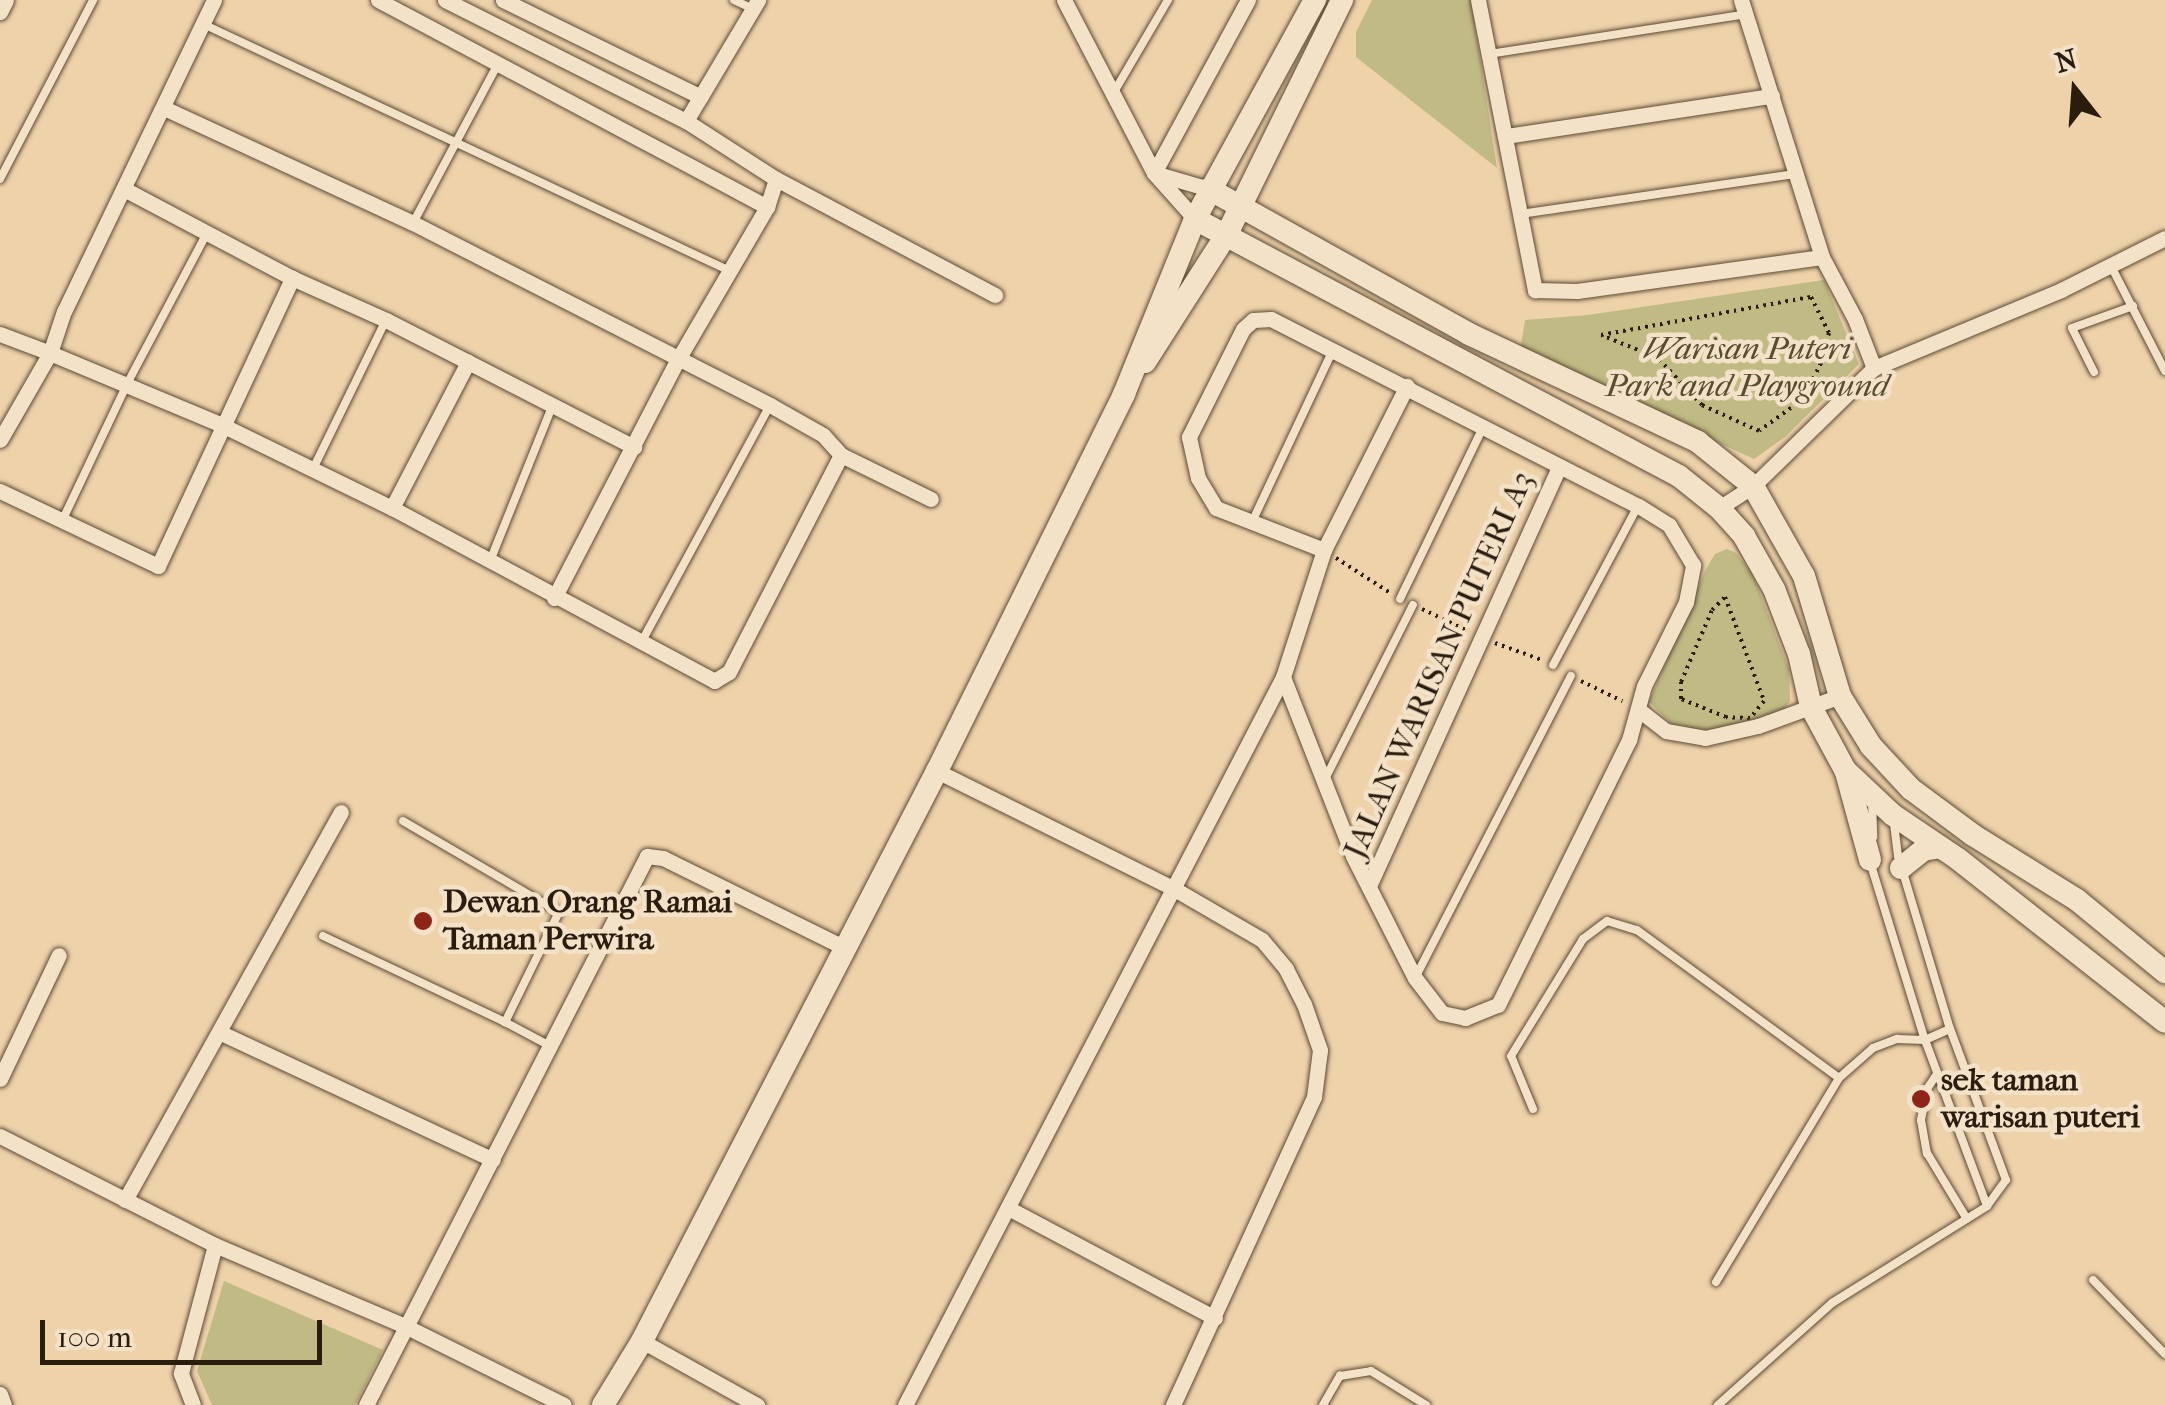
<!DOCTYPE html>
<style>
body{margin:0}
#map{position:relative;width:2165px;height:1405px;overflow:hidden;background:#eed2aa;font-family:"IM FELL French Canon",serif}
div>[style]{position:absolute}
.green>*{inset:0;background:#c0ba84}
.path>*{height:4px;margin-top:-2px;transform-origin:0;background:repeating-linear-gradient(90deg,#2b1d0e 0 2.5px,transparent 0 7.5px)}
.roads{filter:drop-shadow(0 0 2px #5c4a35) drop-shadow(0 0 2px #5c4a35)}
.lane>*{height:8px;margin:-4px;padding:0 4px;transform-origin:4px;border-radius:4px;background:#f4e2c8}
.street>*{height:15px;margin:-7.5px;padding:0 7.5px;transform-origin:7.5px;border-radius:7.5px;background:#f4e2c8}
.secondary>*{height:22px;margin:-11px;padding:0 11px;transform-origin:11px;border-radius:11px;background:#f4e2c8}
.dots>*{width:28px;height:28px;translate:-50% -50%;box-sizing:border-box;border:5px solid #f4e2c8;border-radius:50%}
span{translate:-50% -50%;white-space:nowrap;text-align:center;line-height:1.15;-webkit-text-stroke:9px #f4e2c8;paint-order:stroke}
.park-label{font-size:32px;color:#584c31;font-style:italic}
.street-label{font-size:32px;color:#2b1d0e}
.poi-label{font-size:32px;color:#2b1d0e;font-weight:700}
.left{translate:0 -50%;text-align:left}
.north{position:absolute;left:2025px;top:40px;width:100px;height:100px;-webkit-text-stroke:8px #f4e2c8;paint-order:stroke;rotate:343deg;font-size:28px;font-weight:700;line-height:40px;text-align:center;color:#2b1d0e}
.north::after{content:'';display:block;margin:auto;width:35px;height:45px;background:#2b1d0e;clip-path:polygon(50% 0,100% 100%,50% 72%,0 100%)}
.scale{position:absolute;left:40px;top:1320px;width:282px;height:45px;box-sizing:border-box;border:5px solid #2b1d0e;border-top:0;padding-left:12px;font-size:30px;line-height:35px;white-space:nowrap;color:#2b1d0e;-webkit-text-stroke:8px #f4e2c8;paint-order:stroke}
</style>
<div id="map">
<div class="green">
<div style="clip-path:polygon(1372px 0,1471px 0,1497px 168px,1356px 57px,1356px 32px)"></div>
<div style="clip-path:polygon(1824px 280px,1859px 364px,1785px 437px,1754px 459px,1520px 352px,1525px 320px,1588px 315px)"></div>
<div style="clip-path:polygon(1727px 549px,1736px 553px,1753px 575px,1789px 669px,1790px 701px,1779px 717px,1713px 733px,1672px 724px,1649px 702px,1705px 571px,1715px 554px)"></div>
<div style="clip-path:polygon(224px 1281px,383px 1350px,355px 1405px,212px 1405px,197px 1371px)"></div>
</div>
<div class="path">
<div style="left:1811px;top:297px;width:40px;rotate:63.4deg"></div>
<div style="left:1829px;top:333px;width:31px;rotate:105deg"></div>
<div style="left:1821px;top:363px;width:40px;rotate:116.6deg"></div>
<div style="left:1803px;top:399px;width:54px;rotate:144deg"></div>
<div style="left:1759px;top:431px;width:63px;rotate:-155.5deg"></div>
<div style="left:1702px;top:405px;width:64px;rotate:-133.1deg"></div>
<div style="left:1658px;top:358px;width:61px;rotate:-158deg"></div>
<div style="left:1601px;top:335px;width:213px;rotate:-10.3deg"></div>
<div style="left:1336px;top:558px;width:67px;rotate:32.7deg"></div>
<div style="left:1725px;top:597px;width:111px;rotate:69.4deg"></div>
<div style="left:1764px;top:701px;width:22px;rotate:129deg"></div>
<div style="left:1750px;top:718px;width:24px;rotate:-178deg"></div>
<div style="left:1726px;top:717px;width:48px;rotate:-158.2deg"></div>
<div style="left:1681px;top:699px;width:17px;rotate:-90deg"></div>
<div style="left:1681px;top:682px;width:78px;rotate:-66.7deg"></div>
<div style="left:1712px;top:610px;width:18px;rotate:-45deg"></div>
<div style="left:1422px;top:609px;width:51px;rotate:25.6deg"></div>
<div style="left:1495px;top:643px;width:50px;rotate:19.9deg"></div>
<div style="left:1581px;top:681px;width:46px;rotate:26deg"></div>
</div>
<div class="roads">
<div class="lane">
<div style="left:734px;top:0;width:21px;rotate:25deg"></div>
<div style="left:201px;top:23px;width:584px;rotate:25.12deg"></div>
<div style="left:1489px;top:54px;width:260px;rotate:-8.8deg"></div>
<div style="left:1114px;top:92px;width:107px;rotate:-59.6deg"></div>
<div style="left:0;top:179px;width:202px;rotate:-62.5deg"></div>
<div style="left:1521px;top:214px;width:278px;rotate:-8.3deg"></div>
<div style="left:413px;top:223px;width:180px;rotate:-61.9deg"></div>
<div style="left:2111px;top:266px;width:118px;rotate:62.8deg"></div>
<div style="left:2094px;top:372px;width:49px;rotate:-116.6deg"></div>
<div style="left:2072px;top:328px;width:65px;rotate:-19.8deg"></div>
<div style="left:312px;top:471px;width:168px;rotate:-63.9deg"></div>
<div style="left:63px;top:519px;width:149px;rotate:-64.6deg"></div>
<div style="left:127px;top:384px;width:171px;rotate:-62.1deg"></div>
<div style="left:1252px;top:522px;width:190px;rotate:-64.8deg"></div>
<div style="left:490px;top:561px;width:169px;rotate:-68.1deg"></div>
<div style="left:1400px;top:599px;width:191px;rotate:-64.2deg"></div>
<div style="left:642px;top:641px;width:268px;rotate:-61.5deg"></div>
<div style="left:1553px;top:665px;width:180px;rotate:-61.9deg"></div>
<div style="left:1325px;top:779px;width:195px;rotate:-63.2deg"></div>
<div style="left:1872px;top:801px;width:36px;rotate:88deg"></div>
<div style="left:403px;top:821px;width:181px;rotate:30.3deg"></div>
<div style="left:559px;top:912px;width:123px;rotate:116.1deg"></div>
<div style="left:505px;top:1022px;width:51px;rotate:28.1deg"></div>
<div style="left:1871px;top:865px;width:183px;rotate:72.9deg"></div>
<div style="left:1925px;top:1040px;width:177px;rotate:69.5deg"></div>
<div style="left:323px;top:936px;width:201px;rotate:25.3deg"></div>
<div style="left:1415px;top:978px;width:340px;rotate:-62.7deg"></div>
<div style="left:1937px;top:1074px;width:18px;rotate:124deg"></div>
<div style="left:1927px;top:1089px;width:32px;rotate:101deg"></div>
<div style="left:1921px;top:1120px;width:34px;rotate:80deg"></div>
<div style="left:1927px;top:1153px;width:77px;rotate:58.8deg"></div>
<div style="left:1533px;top:1109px;width:57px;rotate:-112.5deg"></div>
<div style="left:1511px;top:1056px;width:137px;rotate:-58.4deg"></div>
<div style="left:1583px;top:939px;width:30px;rotate:-37deg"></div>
<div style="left:1607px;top:921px;width:31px;rotate:17deg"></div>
<div style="left:1637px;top:930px;width:250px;rotate:36.2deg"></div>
<div style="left:2093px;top:1280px;width:103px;rotate:45.8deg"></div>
<div style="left:1716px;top:1282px;width:238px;rotate:-58.9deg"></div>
<div style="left:1839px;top:1078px;width:45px;rotate:-41.4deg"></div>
<div style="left:1873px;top:1048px;width:26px;rotate:-21deg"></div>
<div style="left:1897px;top:1039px;width:28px;rotate:2deg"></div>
<div style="left:1925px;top:1040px;width:27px;rotate:-24deg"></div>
<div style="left:1323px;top:1405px;width:34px;rotate:-60deg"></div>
<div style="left:1340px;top:1376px;width:31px;rotate:-9deg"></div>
<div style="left:1371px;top:1371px;width:65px;rotate:31.7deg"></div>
<div style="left:1718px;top:1405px;width:153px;rotate:-41.8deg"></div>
<div style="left:1832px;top:1303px;width:183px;rotate:-32deg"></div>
<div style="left:1987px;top:1206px;width:32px;rotate:-54deg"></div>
<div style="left:2006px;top:1180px;width:161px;rotate:-110.3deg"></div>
<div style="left:1950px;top:1029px;width:181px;rotate:-106.7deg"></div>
<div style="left:1898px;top:856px;width:35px;rotate:-97deg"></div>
</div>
<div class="street">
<div style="left:214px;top:0;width:345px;rotate:115.7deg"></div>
<div style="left:64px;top:311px;width:44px;rotate:108.4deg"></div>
<div style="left:50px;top:353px;width:186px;rotate:22.7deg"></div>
<div style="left:222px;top:425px;width:189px;rotate:26deg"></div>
<div style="left:392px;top:508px;width:366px;rotate:28.2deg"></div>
<div style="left:714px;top:681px;width:17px;rotate:-31deg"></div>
<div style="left:729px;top:672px;width:244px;rotate:-62.7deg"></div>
<div style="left:378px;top:0;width:441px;rotate:28deg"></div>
<div style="left:445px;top:0;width:270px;rotate:26.7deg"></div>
<div style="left:686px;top:121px;width:107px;rotate:32.8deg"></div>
<div style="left:776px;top:179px;width:248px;rotate:27.9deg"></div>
<div style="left:503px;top:0;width:220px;rotate:26.1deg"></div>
<div style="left:1064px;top:0;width:195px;rotate:62.5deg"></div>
<div style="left:1154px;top:173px;width:62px;rotate:48.3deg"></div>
<div style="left:1478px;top:0;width:296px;rotate:78.9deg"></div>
<div style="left:1535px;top:290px;width:42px;rotate:1.4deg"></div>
<div style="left:1577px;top:291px;width:247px;rotate:-7.9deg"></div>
<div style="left:1741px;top:0;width:269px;rotate:72.5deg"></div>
<div style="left:1822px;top:257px;width:70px;rotate:62deg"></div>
<div style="left:1855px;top:319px;width:53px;rotate:68.8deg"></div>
<div style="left:0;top:12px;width:13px;rotate:-63deg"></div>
<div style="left:164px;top:108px;width:274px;rotate:24.8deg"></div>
<div style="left:413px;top:223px;width:401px;rotate:27deg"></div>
<div style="left:770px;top:405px;width:61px;rotate:29.5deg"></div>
<div style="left:823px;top:435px;width:27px;rotate:48deg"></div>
<div style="left:841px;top:455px;width:100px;rotate:26.1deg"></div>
<div style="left:686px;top:121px;width:141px;rotate:-59.2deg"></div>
<div style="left:1506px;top:136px;width:269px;rotate:-8.6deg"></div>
<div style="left:1154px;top:173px;width:197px;rotate:-61.5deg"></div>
<div style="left:1154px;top:173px;width:57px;rotate:16.2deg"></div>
<div style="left:124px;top:189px;width:190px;rotate:27.9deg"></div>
<div style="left:0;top:334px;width:53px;rotate:20.8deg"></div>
<div style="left:50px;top:353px;width:100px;rotate:119.9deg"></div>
<div style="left:0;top:491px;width:175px;rotate:25.4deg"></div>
<div style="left:158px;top:566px;width:318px;rotate:-65deg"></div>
<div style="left:292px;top:278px;width:103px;rotate:24.1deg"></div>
<div style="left:386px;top:320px;width:279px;rotate:27.1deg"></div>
<div style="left:392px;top:508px;width:165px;rotate:-62.5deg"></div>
<div style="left:1719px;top:508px;width:40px;rotate:-32.9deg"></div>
<div style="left:1753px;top:486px;width:169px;rotate:-44.3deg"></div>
<div style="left:1874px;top:368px;width:203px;rotate:-22.6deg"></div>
<div style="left:2061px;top:290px;width:116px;rotate:-26.6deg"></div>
<div style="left:554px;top:598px;width:267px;rotate:-62.6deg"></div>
<div style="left:677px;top:361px;width:178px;rotate:-59.7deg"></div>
<div style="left:767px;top:207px;width:29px;rotate:-72deg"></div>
<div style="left:1283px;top:677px;width:192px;rotate:68.6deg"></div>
<div style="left:1353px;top:856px;width:137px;rotate:63.1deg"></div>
<div style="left:1415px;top:978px;width:44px;rotate:52.4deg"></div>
<div style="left:1442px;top:1013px;width:24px;rotate:12deg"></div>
<div style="left:1465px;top:1018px;width:35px;rotate:-22deg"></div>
<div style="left:1498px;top:1005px;width:296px;rotate:-63.7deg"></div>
<div style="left:1629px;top:740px;width:56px;rotate:-74.5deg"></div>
<div style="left:1644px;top:686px;width:94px;rotate:-63.4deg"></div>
<div style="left:1686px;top:602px;width:38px;rotate:-79deg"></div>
<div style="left:1693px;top:565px;width:47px;rotate:-121deg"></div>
<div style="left:1669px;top:525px;width:36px;rotate:-148deg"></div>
<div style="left:1638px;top:506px;width:412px;rotate:-153deg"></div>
<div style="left:1271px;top:319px;width:18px;rotate:177deg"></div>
<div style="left:1253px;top:320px;width:13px;rotate:138deg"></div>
<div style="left:1243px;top:329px;width:121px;rotate:116.6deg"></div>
<div style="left:1189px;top:437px;width:42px;rotate:77.6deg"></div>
<div style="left:1198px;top:478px;width:35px;rotate:59deg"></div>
<div style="left:1216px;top:508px;width:116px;rotate:21.3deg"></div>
<div style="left:1639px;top:710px;width:34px;rotate:38deg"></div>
<div style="left:1666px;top:731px;width:40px;rotate:10deg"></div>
<div style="left:1705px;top:738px;width:54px;rotate:-12.8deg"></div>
<div style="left:1758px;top:726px;width:87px;rotate:-20.1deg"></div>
<div style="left:937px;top:771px;width:261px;rotate:26.4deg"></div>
<div style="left:1171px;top:887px;width:105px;rotate:30.2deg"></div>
<div style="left:1262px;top:940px;width:38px;rotate:50deg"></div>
<div style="left:1286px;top:969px;width:39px;rotate:63deg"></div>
<div style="left:1304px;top:1004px;width:49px;rotate:70.8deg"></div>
<div style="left:1320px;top:1050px;width:47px;rotate:97.3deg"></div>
<div style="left:1314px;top:1097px;width:339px;rotate:114.6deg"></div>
<div style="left:1369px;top:886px;width:460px;rotate:-65.6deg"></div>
<div style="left:219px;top:1032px;width:302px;rotate:25deg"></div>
<div style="left:0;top:1079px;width:137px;rotate:-64.6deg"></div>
<div style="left:0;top:1136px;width:241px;rotate:26.9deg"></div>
<div style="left:215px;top:1245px;width:209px;rotate:23.1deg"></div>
<div style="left:407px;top:1327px;width:175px;rotate:26.4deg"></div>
<div style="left:125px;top:1200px;width:444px;rotate:-60.9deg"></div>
<div style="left:1010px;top:1209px;width:232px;rotate:28deg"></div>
<div style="left:642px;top:1341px;width:132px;rotate:29.1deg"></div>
<div style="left:0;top:1394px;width:12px;rotate:70deg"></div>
<div style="left:193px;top:1405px;width:34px;rotate:-111deg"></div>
<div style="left:181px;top:1373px;width:132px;rotate:-75.1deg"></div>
<div style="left:366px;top:1405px;width:617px;rotate:-62.89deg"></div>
<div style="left:647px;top:856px;width:16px;rotate:7deg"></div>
<div style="left:663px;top:858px;width:201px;rotate:26.3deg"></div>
<div style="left:905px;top:1405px;width:820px;rotate:-62.56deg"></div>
<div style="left:1283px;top:677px;width:133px;rotate:-72.1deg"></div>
<div style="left:1324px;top:550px;width:184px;rotate:-63.2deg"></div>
</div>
<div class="secondary">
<div style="left:1209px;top:189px;width:298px;rotate:29.1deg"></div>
<div style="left:1469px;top:334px;width:253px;rotate:25.2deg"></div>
<div style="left:1698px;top:442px;width:70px;rotate:38.7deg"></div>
<div style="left:1753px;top:486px;width:103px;rotate:60.5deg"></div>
<div style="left:1804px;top:576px;width:125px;rotate:73.3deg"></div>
<div style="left:1840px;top:696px;width:59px;rotate:58.2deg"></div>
<div style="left:1871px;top:746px;width:59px;rotate:47.1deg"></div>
<div style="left:1911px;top:789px;width:77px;rotate:36.6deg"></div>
<div style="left:1973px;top:835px;width:123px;rotate:32deg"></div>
<div style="left:2077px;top:900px;width:114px;rotate:39.3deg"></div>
<div style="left:1195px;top:219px;width:548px;rotate:27.97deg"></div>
<div style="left:1679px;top:476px;width:51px;rotate:38.7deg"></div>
<div style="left:1719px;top:508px;width:38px;rotate:48deg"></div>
<div style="left:1744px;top:536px;width:61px;rotate:60.5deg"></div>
<div style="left:1774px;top:589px;width:70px;rotate:69deg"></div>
<div style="left:1799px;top:654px;width:54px;rotate:77.2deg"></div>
<div style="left:1811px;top:707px;width:72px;rotate:61.6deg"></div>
<div style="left:1845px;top:770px;width:66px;rotate:43.2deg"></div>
<div style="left:1893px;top:815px;width:78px;rotate:34.1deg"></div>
<div style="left:1958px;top:859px;width:263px;rotate:38.2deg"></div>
<div style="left:1145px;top:362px;width:152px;rotate:-57.4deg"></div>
<div style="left:1227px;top:234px;width:261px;rotate:-63.8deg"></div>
<div style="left:1846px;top:772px;width:91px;rotate:74.7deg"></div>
<div style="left:1901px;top:868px;width:28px;rotate:-39deg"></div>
<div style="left:1923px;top:850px;width:17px;rotate:-10deg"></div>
<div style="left:603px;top:1405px;width:75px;rotate:-58.6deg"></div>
<div style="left:642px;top:1341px;width:642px;rotate:-62.64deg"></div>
<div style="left:937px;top:771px;width:421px;rotate:-63.6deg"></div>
<div style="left:1124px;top:394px;width:189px;rotate:-67.9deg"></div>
<div style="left:1195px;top:219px;width:250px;rotate:-61.3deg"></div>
</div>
</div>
<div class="dots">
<div style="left:423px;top:921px;background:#8f2418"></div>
<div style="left:1921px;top:1099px;background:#8f2418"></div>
</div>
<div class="park-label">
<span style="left:1747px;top:368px">Warisan Puteri<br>Park and Playground</span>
</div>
<div class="street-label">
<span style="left:1439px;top:665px;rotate:-66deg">JALAN WARISAN PUTERI A3</span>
</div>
<div class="poi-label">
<span class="left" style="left:443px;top:921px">Dewan Orang Ramai<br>Taman Perwira</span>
<span class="left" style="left:1941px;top:1099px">sek taman<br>warisan puteri</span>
</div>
<div class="north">N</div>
<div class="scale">100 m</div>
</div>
